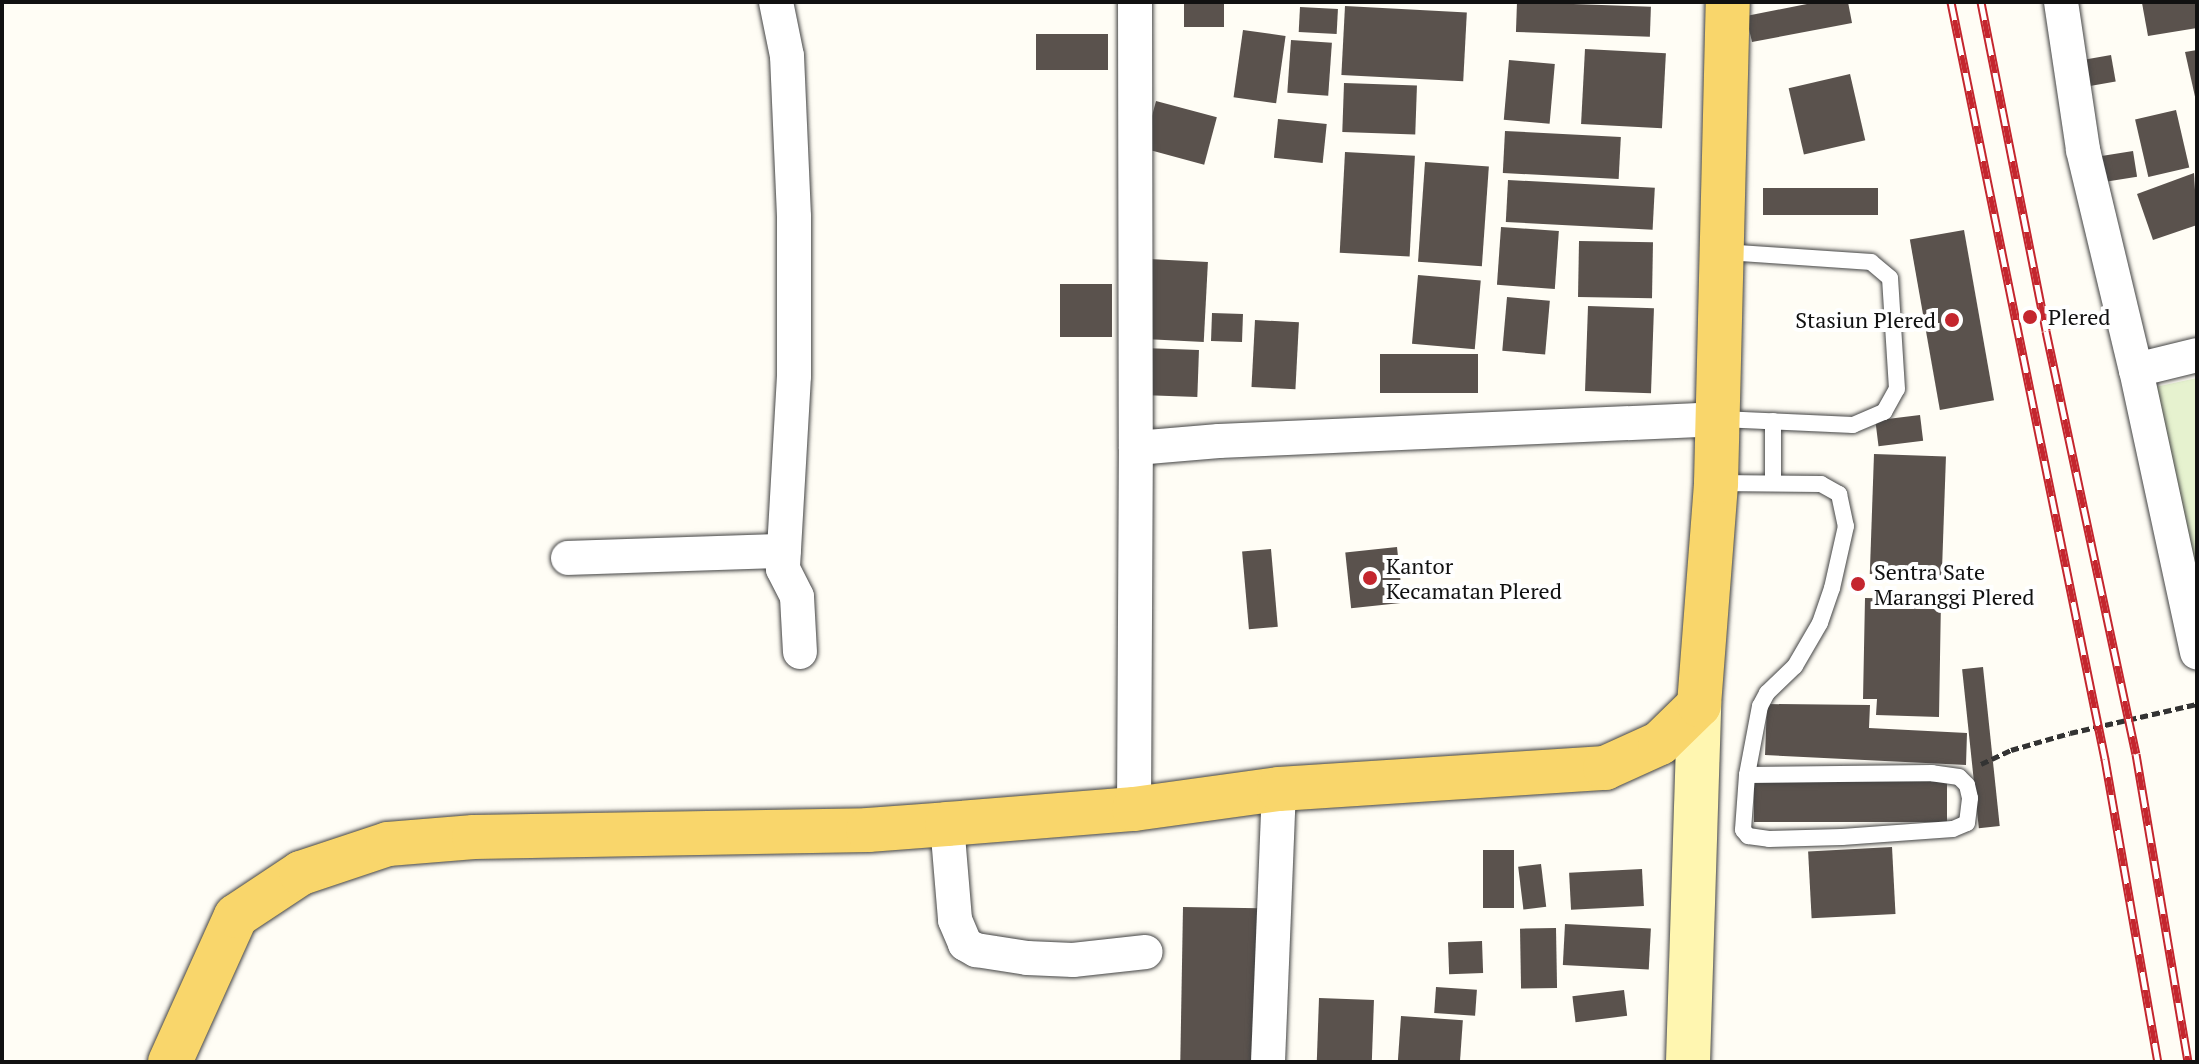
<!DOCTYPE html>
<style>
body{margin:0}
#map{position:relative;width:2199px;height:1064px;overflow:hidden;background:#fffdf5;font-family:"PT Serif",serif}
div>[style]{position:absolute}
.pitch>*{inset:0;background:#e6f2cf}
.building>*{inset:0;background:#5a524d;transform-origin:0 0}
.path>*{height:5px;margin-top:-2.5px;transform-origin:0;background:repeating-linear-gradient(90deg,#333 0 8px,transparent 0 12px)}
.roads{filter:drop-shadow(0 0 2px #444) drop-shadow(0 0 2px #444)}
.lane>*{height:16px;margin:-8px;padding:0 8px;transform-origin:8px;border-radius:8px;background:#fff}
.street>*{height:34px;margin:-17px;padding:0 17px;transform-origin:17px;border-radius:17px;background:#fff}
.secondary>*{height:44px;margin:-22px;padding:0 22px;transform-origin:22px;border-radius:22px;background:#fff6b0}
.primary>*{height:44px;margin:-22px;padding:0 22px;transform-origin:22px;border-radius:22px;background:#f9d66b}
.rail>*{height:9px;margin-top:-4.5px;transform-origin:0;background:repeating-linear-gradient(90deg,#fff 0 18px,#c4262e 0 36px);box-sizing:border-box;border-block:2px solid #c4262e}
.dots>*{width:22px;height:22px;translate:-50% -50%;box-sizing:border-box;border:4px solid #fff;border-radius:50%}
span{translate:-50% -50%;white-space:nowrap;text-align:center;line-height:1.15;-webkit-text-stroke:8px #fff;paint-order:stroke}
.poi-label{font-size:22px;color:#111}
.left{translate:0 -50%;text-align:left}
.right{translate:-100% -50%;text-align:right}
.frame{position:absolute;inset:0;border:4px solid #111;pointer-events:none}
</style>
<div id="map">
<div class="pitch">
<div style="clip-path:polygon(2197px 378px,2197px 566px,2182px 569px,2141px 390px)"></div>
</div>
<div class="building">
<div style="left:1184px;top:2px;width:40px;height:25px"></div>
<div style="left:1517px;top:2px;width:134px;height:30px;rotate:2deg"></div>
<div style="clip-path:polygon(1817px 2px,1848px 2px,1852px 23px,1752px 42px,1746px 16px)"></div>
<div style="clip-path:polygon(2197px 2px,2197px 28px,2148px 36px,2142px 3px)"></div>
<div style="left:1345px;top:6px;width:122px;height:69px;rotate:3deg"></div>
<div style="left:1300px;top:7px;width:38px;height:25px;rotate:3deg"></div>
<div style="left:1243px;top:30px;width:43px;height:68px;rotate:8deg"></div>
<div style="left:1108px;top:34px;width:36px;height:72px;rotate:90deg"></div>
<div style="left:1291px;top:40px;width:41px;height:53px;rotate:4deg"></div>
<div style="left:1585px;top:49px;width:81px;height:75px;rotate:3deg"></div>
<div style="clip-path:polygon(2197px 50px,2197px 101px,2196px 101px,2185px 52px)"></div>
<div style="left:2111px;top:55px;width:27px;height:26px;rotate:80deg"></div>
<div style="left:1509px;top:60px;width:46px;height:60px;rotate:5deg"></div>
<div style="left:1850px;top:74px;width:68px;height:63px;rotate:77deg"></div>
<div style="left:1344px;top:83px;width:73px;height:49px;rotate:2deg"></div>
<div style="left:1156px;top:101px;width:63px;height:49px;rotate:15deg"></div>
<div style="left:2176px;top:110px;width:59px;height:42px;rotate:77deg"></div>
<div style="left:1278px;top:119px;width:49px;height:39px;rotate:6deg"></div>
<div style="left:1505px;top:131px;width:116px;height:42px;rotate:3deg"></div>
<div style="left:2133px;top:151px;width:26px;height:35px;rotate:81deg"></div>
<div style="left:1345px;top:152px;width:70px;height:101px;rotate:3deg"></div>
<div style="left:1425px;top:162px;width:64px;height:100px;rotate:4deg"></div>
<div style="clip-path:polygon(2194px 173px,2197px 225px,2153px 240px,2137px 194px)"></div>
<div style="left:1508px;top:180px;width:147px;height:42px;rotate:3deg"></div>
<div style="left:1763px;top:188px;width:115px;height:27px"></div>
<div style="left:1501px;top:227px;width:58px;height:58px;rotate:4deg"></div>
<div style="left:1964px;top:230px;width:173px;height:55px;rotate:80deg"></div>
<div style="left:1579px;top:241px;width:74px;height:56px;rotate:1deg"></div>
<div style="left:1149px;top:259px;width:59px;height:80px;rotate:3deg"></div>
<div style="left:1418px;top:275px;width:63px;height:69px;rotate:5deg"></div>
<div style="left:1060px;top:284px;width:52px;height:53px"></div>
<div style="left:1507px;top:297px;width:43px;height:54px;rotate:5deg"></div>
<div style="left:1588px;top:306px;width:66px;height:85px;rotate:2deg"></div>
<div style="left:1212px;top:313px;width:31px;height:28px;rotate:2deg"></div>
<div style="left:1255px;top:320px;width:44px;height:67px;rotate:3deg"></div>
<div style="left:1143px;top:348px;width:56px;height:47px;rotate:2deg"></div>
<div style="left:1380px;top:354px;width:98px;height:39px"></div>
<div style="left:1920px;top:415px;width:26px;height:45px;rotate:83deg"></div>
<div style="left:1874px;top:454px;width:72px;height:120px;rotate:2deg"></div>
<div style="left:1397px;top:547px;width:56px;height:52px;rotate:84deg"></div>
<div style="left:1271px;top:549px;width:78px;height:29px;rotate:85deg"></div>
<div style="clip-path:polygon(1865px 598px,1941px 599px,1939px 717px,1876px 715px,1877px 699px,1863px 699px)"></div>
<div style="left:1983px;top:667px;width:160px;height:21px;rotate:84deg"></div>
<div style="clip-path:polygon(1767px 704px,1870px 705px,1869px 728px,1967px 733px,1966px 765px,1765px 755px)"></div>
<div style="left:1947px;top:782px;width:40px;height:193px;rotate:90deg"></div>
<div style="left:1892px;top:847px;width:67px;height:84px;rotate:87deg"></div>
<div style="left:1483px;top:850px;width:31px;height:58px"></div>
<div style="left:1541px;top:864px;width:43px;height:23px;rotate:83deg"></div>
<div style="left:1642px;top:869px;width:37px;height:73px;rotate:87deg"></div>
<div style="left:1183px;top:907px;width:76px;height:155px;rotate:1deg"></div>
<div style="left:1565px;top:924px;width:86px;height:41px;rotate:3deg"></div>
<div style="left:1556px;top:928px;width:60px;height:36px;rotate:89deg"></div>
<div style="left:1482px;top:941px;width:32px;height:34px;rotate:88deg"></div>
<div style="left:1436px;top:987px;width:41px;height:26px;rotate:4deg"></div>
<div style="left:1624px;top:990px;width:26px;height:52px;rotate:83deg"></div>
<div style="left:1319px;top:998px;width:55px;height:64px;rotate:2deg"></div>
<div style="left:1401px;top:1016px;width:62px;height:46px;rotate:4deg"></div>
</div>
<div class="path">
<div style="left:1981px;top:764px;width:33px;rotate:-25deg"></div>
<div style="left:2011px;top:750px;width:61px;rotate:-16.1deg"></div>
<div style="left:2070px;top:733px;width:130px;rotate:-12.9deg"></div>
</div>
<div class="roads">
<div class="lane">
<div style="left:1721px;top:419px;width:132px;rotate:2.6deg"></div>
<div style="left:1853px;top:425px;width:34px;rotate:-23deg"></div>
<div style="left:1884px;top:412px;width:26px;rotate:-61deg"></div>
<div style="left:1897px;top:389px;width:111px;rotate:-93.6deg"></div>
<div style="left:1890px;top:278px;width:25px;rotate:-140deg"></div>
<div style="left:1871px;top:262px;width:148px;rotate:-176.1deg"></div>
<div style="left:1773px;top:482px;width:61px;rotate:-90deg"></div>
<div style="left:1716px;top:483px;width:105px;rotate:0.5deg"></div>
<div style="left:1821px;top:484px;width:21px;rotate:29deg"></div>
<div style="left:1839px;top:494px;width:33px;rotate:78deg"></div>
<div style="left:1846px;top:526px;width:64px;rotate:102.7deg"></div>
<div style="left:1832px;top:588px;width:37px;rotate:109deg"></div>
<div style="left:1820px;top:623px;width:50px;rotate:120.2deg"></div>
<div style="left:1795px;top:666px;width:39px;rotate:136deg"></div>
<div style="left:1767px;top:693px;width:15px;rotate:118deg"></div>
<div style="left:1760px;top:706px;width:70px;rotate:100.7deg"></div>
<div style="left:1747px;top:775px;width:55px;rotate:94.2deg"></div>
<div style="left:1743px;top:830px;width:8px;rotate:50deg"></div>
<div style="left:1748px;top:836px;width:21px;rotate:8deg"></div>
<div style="left:1769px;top:839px;width:73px;rotate:-1.6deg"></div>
<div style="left:1842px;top:837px;width:111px;rotate:-4.1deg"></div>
<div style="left:1953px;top:829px;width:15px;rotate:-23deg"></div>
<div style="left:1967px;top:823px;width:25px;rotate:-83deg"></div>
<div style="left:1970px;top:798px;width:13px;rotate:-103deg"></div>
<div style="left:1967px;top:785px;width:11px;rotate:-135deg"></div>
<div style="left:1959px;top:777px;width:27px;rotate:-172deg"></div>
<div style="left:1932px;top:773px;width:185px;rotate:179.4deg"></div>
</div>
<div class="street">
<div style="left:776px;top:2px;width:55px;rotate:78.5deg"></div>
<div style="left:787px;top:56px;width:161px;rotate:87.5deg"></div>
<div style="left:794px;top:217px;width:159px;rotate:90deg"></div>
<div style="left:794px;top:376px;width:193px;rotate:93.3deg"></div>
<div style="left:783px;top:569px;width:31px;rotate:63deg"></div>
<div style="left:797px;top:597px;width:55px;rotate:86.9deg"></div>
<div style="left:1135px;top:2px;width:446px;rotate:89.9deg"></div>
<div style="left:2061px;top:2px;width:150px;rotate:81.5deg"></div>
<div style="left:2083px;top:150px;width:226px;rotate:76.5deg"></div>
<div style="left:2136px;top:370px;width:289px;rotate:77.8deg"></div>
<div style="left:2136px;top:370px;width:63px;rotate:-13.8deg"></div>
<div style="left:568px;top:558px;width:216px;rotate:-1.9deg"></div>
<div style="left:1134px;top:809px;width:361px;rotate:-89.7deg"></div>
<div style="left:1136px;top:448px;width:83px;rotate:-4.8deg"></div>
<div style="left:1219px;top:441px;width:497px;rotate:-2.5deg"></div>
<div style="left:947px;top:824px;width:96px;rotate:85.2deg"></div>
<div style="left:955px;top:920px;width:26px;rotate:67deg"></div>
<div style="left:965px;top:944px;width:13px;rotate:29deg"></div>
<div style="left:976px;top:950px;width:52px;rotate:8.9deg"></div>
<div style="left:1027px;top:958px;width:46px;rotate:2.5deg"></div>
<div style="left:1073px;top:960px;width:73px;rotate:-6.3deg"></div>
<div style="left:1268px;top:1062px;width:273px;rotate:-87.7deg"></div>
</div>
<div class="secondary">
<div style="left:1688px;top:1062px;width:357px;rotate:-88.2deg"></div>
</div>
<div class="primary">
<div style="left:170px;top:1062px;width:160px;rotate:-65.7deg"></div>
<div style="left:236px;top:916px;width:78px;rotate:-33.5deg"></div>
<div style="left:301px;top:873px;width:92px;rotate:-18.4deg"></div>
<div style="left:388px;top:844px;width:86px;rotate:-4.7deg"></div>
<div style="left:474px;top:837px;width:394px;rotate:-1deg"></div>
<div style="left:868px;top:830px;width:79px;rotate:-4.3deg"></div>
<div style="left:947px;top:824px;width:188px;rotate:-4.6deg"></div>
<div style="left:1134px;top:809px;width:146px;rotate:-7.9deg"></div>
<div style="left:1279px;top:789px;width:327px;rotate:-3.7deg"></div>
<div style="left:1605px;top:768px;width:60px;rotate:-24.4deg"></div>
<div style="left:1660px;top:743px;width:54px;rotate:-44.3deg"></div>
<div style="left:1699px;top:705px;width:223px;rotate:-85.6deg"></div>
<div style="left:1716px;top:483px;width:481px;rotate:-88.6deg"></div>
</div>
</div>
<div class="rail">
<div style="left:1951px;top:2px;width:773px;rotate:78.5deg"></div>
<div style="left:2105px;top:759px;width:308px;rotate:80.1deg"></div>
<div style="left:1981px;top:2px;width:335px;rotate:78.8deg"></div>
<div style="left:2046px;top:331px;width:432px;rotate:78deg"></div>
<div style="left:2136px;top:754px;width:312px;rotate:80.4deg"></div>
</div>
<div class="dots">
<div style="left:2030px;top:317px;background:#c4262e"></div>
<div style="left:1952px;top:320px;background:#c4262e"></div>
<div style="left:1370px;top:578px;background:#c4262e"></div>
<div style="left:1858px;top:584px;background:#c4262e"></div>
</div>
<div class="poi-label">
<span class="left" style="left:2048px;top:317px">Plered</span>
<span class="right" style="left:1936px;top:320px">Stasiun Plered</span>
<span class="left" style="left:1386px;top:578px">Kantor<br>Kecamatan Plered</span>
<span class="left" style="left:1874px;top:584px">Sentra Sate<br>Maranggi Plered</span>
</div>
<div class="frame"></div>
</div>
